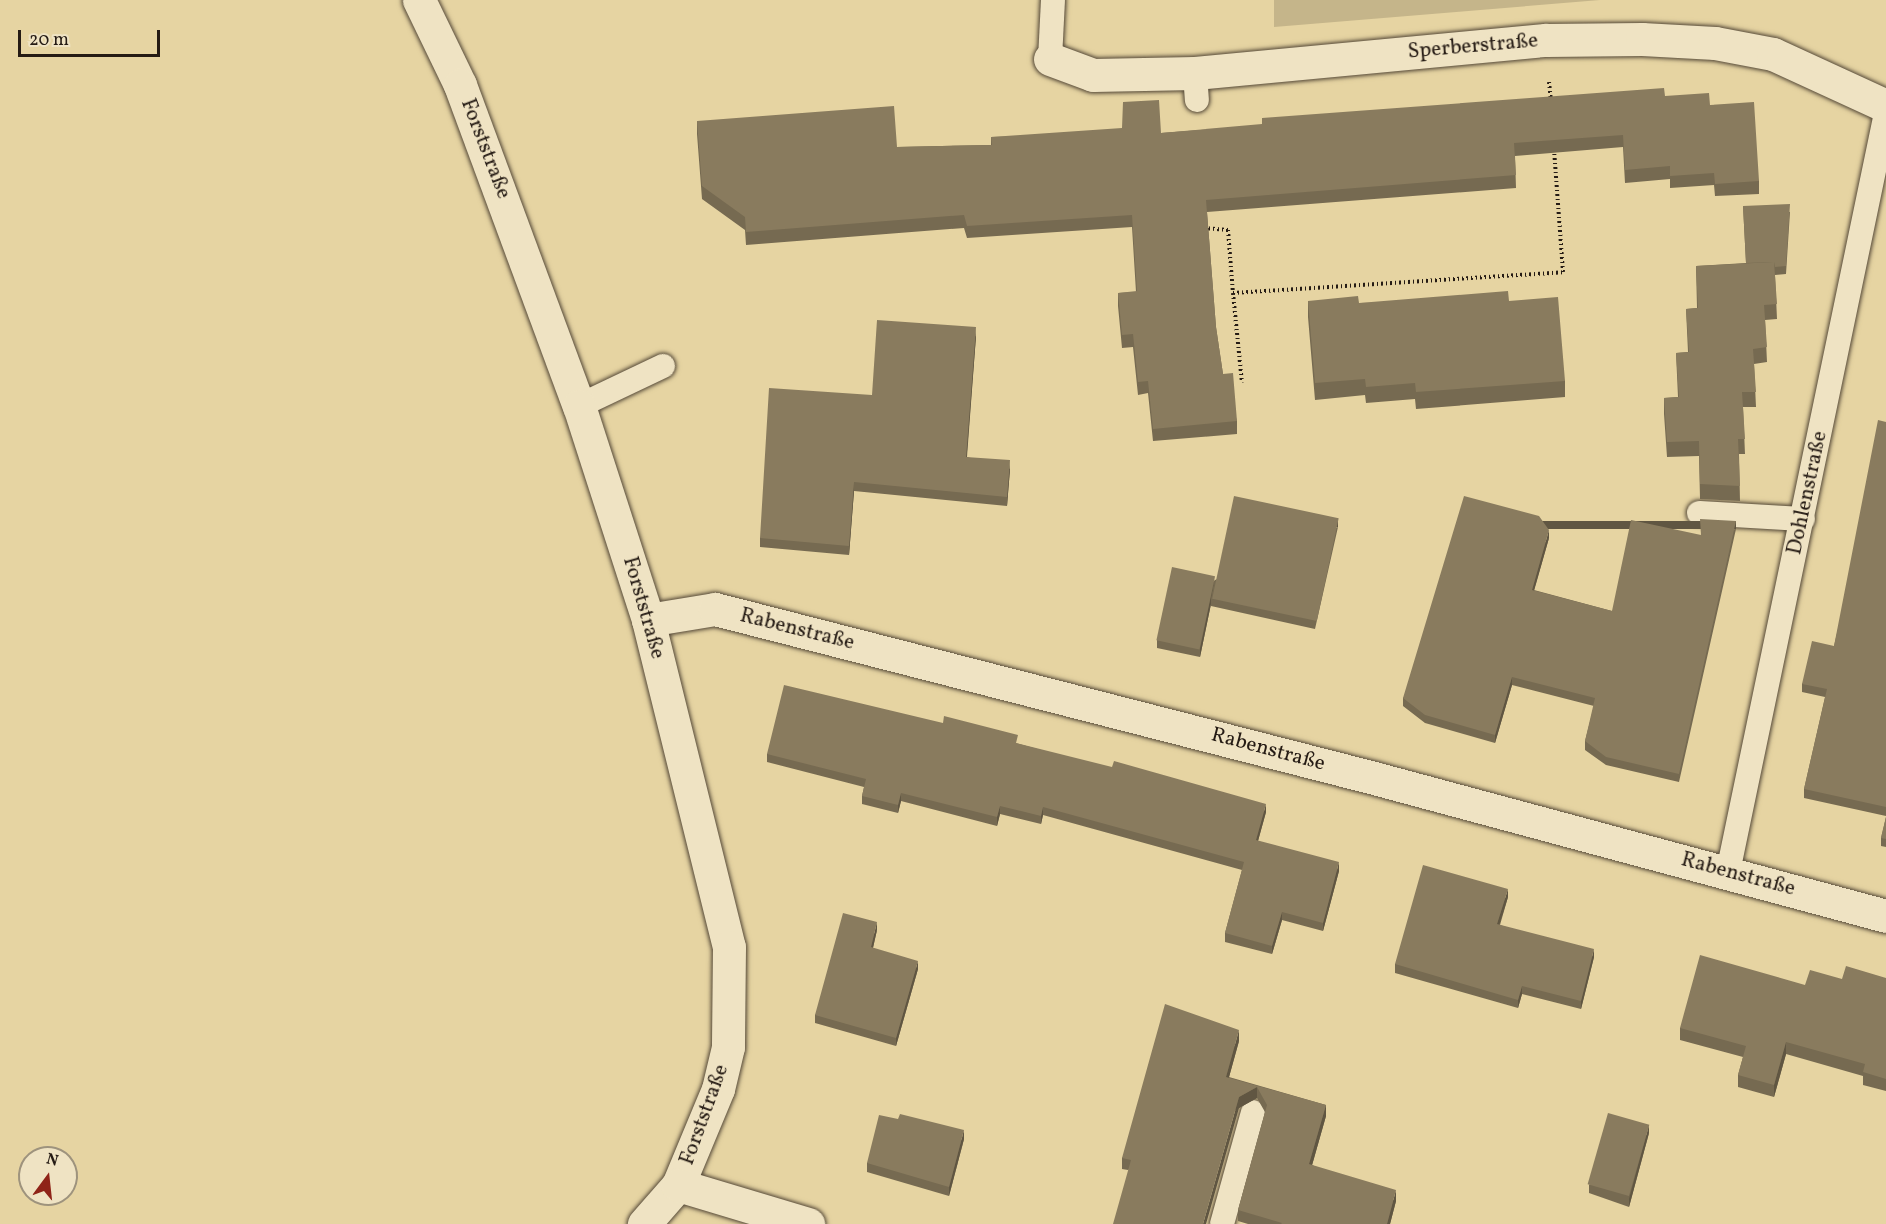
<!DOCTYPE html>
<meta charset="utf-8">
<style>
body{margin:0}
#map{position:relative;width:1886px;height:1224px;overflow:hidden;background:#e6d4a2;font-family:Vollkorn,serif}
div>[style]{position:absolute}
.green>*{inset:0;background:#c5b58a}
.path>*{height:4px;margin-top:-2px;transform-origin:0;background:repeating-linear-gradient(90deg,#251b14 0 1.5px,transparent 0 4.5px)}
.roads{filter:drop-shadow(0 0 2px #554938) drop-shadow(0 0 2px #554938)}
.lane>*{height:24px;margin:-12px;padding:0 12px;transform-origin:12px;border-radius:12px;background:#efe3c3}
.street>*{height:33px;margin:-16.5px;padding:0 16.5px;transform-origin:16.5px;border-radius:16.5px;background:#efe3c3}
.wall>*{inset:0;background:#766a51}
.shaded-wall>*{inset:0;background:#605642;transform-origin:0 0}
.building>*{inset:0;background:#897b5e;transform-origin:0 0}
span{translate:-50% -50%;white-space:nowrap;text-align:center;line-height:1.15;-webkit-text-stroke:4.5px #efe3c3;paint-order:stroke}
.street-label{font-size:21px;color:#251b14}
.north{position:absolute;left:18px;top:1146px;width:60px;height:60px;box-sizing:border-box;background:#efe3c3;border:2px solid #9e937d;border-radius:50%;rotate:15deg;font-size:16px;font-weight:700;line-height:24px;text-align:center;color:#251b14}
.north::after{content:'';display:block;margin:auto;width:21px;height:27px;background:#8f2418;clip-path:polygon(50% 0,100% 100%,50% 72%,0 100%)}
.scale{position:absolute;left:18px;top:30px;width:142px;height:27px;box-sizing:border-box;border:3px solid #251b14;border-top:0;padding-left:8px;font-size:18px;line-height:21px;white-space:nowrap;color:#251b14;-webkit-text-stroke:4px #efe3c3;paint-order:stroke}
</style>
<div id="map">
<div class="green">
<div style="clip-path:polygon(1274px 0,1600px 0,1274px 27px)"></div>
</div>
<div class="path">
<div style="left:1549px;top:82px;width:19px;rotate:84deg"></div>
<div style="left:1204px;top:228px;width:24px;rotate:5deg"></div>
<div style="left:1228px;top:230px;width:63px;rotate:85.5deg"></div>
<div style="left:1233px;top:293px;width:331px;rotate:-3.6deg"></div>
<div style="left:1563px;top:272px;width:124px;rotate:-94.2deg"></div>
<div style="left:1233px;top:293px;width:90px;rotate:84.3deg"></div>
</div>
<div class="roads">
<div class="lane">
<div style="left:1050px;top:59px;width:59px;rotate:-87.1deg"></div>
<div style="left:1195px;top:73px;width:27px;rotate:86deg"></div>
<div style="left:579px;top:406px;width:93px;rotate:-25.5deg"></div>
<div style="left:1699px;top:513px;width:104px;rotate:3.3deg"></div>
<div style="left:1728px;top:872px;width:775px;rotate:-78.24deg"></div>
<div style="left:1222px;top:1224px;width:116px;rotate:-74.5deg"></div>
</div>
<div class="street">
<div style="left:419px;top:0;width:94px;rotate:64.2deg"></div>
<div style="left:460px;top:85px;width:342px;rotate:69.7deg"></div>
<div style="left:579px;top:406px;width:225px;rotate:72.1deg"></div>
<div style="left:648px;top:620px;width:337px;rotate:76.1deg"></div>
<div style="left:729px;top:947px;width:100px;rotate:90.6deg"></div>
<div style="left:728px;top:1047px;width:43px;rotate:103.4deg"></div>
<div style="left:718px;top:1089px;width:104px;rotate:112.6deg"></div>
<div style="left:678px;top:1185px;width:52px;rotate:131.1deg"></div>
<div style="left:1050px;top:59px;width:46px;rotate:20.4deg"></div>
<div style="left:1093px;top:75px;width:102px;rotate:-1.1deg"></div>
<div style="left:1195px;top:73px;width:353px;rotate:-5.4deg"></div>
<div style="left:1546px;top:40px;width:96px;rotate:-0.6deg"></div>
<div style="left:1642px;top:39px;width:73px;rotate:3.1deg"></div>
<div style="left:1715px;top:43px;width:59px;rotate:10.7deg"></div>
<div style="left:1773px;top:54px;width:124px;rotate:24.7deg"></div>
<div style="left:648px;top:620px;width:68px;rotate:-9.3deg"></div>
<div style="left:715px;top:609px;width:680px;rotate:14.38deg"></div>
<div style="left:1374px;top:778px;width:530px;rotate:15.08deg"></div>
<div style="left:678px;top:1185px;width:136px;rotate:16.7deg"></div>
</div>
</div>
<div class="wall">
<div style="clip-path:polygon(1665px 96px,1710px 105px,1759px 181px,1759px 194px,1715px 196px,1714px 185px,1670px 188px,1670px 179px,1625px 183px,1623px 147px,1515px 156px,1516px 188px,1207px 212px,1216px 327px,1223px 374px,1237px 421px,1237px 434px,1153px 441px,1148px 393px,1138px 395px,1133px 347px,1122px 348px,1118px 306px,1118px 293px,1136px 292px,1132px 227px,967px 238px,964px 228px,746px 245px,745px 230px,702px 199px,697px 134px,697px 121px,897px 147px,991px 145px,991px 137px,1161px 133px)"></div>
<div style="clip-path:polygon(1743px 206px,1790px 212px,1786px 274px,1775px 275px,1777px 319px,1765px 320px,1767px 362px,1754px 364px,1756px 407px,1743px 407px,1745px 454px,1739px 454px,1740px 501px,1700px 499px,1699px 456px,1667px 457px,1664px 414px,1664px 398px,1678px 397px,1676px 353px,1688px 352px,1686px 309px,1697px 308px,1696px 266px,1746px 263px)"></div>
<div style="clip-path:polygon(1308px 301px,1359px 303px,1509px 301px,1565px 381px,1565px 397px,1416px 409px,1415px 399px,1366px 403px,1365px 395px,1315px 400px,1308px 317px)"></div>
<div style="clip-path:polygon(976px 336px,967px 457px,1010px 469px,1007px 506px,854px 491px,849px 555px,760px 547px,760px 538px,872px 395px)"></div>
<div style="clip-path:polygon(1886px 422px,1886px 816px,1804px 798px,1804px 789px,1825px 697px,1802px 692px,1802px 684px,1834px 646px)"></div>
<div style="clip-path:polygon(1338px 527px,1315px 629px,1211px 606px,1211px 604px,1200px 657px,1157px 648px,1157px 640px,1215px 580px)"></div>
<div style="clip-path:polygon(1736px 529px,1679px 782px,1606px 765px,1585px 750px,1585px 741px,1594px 706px,1512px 685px,1495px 743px,1425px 723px,1403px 706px,1403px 698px,1549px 538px,1534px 590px,1612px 611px,1700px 535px)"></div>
<div style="clip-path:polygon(943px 723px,1266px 812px,1258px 841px,1339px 871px,1323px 931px,1282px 920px,1272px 954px,1225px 942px,1225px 933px,1242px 870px,1043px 815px,1041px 824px,1000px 814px,997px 826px,901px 801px,898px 813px,862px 804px,862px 796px,864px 787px,767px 762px,767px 754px)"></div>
<div style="clip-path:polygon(1886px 817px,1886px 847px,1881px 846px,1881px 838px)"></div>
<div style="clip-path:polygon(1508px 897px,1500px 925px,1594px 957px,1581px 1009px,1522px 994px,1518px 1008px,1395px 973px,1395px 964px)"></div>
<div style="clip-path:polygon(877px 930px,873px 948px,918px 969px,896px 1046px,815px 1023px,815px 1015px)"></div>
<div style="clip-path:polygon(1886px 978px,1886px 1091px,1863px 1085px,1863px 1076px,1786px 1054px,1774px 1097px,1738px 1087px,1738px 1075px,1743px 1057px,1680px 1040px,1680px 1028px,1805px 985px,1842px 979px)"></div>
<div style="clip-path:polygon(1239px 1041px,1229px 1077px,1326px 1105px,1326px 1116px,1312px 1165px,1396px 1201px,1390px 1224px,1248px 1224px,1238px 1221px,1238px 1210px,1265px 1112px,1257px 1098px,1128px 1170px,1122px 1169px,1122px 1158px)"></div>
<div style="clip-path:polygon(1649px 1133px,1629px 1207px,1589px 1193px,1589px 1185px)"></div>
<div style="clip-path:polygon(964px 1139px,949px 1196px,867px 1172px,867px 1163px)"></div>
</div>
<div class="shaded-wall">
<div style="clip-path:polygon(976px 327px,976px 336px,966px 465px,966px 457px)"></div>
<div style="clip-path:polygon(1010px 460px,1010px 469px,1007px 506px,1007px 497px)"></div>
<div style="clip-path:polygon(854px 482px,854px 491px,849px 555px,849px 546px)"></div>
<div style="left:1338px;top:519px;width:8px;height:105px;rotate:90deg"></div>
<div style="left:1736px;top:521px;width:8px;height:259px;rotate:90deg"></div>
<div style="clip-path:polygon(1549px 530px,1549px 538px,1532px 598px,1532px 590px)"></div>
<div style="clip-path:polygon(1215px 576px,1211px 598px,1211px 604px,1200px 657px,1200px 649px)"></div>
<div style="clip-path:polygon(1512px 677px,1512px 685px,1495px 743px,1495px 735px)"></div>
<div style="clip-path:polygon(901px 793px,901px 801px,898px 813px,898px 805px)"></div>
<div style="clip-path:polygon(1266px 804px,1266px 812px,1256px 848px,1256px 840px)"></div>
<div style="clip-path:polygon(1000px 806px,1000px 814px,997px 826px,997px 817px)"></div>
<div style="clip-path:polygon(1043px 807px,1043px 815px,1041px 824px,1041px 816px)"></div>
<div style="clip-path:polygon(1339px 862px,1339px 871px,1323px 931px,1323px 923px)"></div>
<div style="clip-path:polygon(1508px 889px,1508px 897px,1497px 932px,1497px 924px)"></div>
<div style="clip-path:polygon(1282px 912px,1282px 920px,1272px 954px,1272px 946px)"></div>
<div style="clip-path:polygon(877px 922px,877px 930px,871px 956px,871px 947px)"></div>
<div style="clip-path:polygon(1594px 949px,1594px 957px,1581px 1009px,1581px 1001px)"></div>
<div style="clip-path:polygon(918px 961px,918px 969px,896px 1046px,896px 1038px)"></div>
<div style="clip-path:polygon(1522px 986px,1522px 994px,1518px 1008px,1518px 1000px)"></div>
<div style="clip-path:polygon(1239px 1030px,1239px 1041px,1226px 1088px,1226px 1077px)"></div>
<div style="clip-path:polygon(1786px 1042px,1786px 1054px,1774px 1097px,1774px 1085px)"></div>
<div style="clip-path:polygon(1257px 1087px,1257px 1098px,1239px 1108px,1206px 1224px,1203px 1224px,1239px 1097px)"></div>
<div style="clip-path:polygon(1326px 1105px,1326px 1116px,1309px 1176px,1309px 1164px)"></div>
<div style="clip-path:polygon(1649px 1125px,1649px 1133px,1629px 1207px,1629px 1199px)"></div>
<div style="clip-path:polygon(964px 1130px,964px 1139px,949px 1196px,949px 1187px)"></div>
<div style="clip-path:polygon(1396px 1190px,1396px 1201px,1390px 1224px,1387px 1224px)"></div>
</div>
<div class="building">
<div style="clip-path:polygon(1664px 88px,1665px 96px,1709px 93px,1710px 105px,1754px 102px,1759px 181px,1715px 184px,1714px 173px,1670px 176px,1670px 166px,1625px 170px,1623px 135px,1514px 143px,1516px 175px,1206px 200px,1216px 327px,1223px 374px,1233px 373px,1237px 421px,1153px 429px,1148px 381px,1138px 382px,1133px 334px,1122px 335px,1118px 293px,1137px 291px,1132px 215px,967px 226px,964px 215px,746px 232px,745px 217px,702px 186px,697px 121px,894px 106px,897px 147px,992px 145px,991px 137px,1122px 128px,1123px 102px,1159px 100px,1161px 133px,1262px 124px,1262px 118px)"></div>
<div style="clip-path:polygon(1790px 204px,1786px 266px,1775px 267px,1774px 262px,1746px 263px,1743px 206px)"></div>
<div style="clip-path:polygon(1774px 262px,1777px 304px,1764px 305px,1767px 347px,1753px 349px,1756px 392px,1742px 392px,1745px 439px,1738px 439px,1740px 486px,1700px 484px,1699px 441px,1667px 442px,1664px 398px,1679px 397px,1676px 353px,1689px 352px,1686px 309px,1698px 308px,1696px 266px)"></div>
<div style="clip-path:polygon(1508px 291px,1509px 301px,1558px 297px,1565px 381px,1416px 392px,1415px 383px,1366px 387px,1365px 379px,1315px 383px,1308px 301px,1358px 296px,1359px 303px)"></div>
<div style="clip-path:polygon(877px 320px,976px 327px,966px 457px,1010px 460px,1007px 497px,854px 482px,849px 546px,760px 538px,769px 388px,872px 395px)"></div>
<div style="clip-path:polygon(1878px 420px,1886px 422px,1886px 807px,1804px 789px,1827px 689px,1802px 684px,1812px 641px,1834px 646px)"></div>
<div style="left:1234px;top:496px;width:107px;height:105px;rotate:12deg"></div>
<div style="clip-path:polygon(1464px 496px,1539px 516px,1549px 530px,1532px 590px,1612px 611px,1631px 520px,1701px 535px,1700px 519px,1736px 521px,1679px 774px,1606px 757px,1585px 741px,1595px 698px,1512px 677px,1495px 735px,1425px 715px,1403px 698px)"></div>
<div style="left:1172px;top:567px;width:44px;height:75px;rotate:12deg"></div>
<div style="clip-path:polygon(784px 685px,943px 723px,944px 716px,1018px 735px,1016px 743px,1112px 767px,1114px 761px,1266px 804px,1256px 840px,1339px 862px,1323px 923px,1282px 912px,1272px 946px,1225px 933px,1244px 862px,1043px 807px,1041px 816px,1000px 806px,997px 817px,901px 793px,898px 805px,862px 796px,866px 779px,767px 754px)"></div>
<div style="clip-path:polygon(1886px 817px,1886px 839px,1881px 838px)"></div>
<div style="clip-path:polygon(1423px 865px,1508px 889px,1497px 924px,1594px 949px,1581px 1001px,1522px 986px,1518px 1000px,1395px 964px)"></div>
<div style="clip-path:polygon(843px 913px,877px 922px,871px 947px,918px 961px,896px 1038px,815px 1015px)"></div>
<div style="clip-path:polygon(1700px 955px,1805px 985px,1810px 970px,1842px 979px,1846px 966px,1886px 978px,1886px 1079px,1863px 1072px,1865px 1064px,1786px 1042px,1774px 1085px,1738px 1075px,1746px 1046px,1680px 1028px)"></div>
<div style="clip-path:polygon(1165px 1004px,1239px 1030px,1226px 1077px,1326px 1105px,1309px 1164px,1396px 1190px,1387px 1224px,1281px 1224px,1282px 1223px,1238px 1210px,1267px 1105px,1257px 1087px,1239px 1097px,1203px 1224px,1113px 1224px,1131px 1160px,1122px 1158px)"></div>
<div style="left:1608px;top:1113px;width:43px;height:74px;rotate:16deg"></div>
<div style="clip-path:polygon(900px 1114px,964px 1130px,949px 1187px,867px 1163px,879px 1115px,898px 1119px)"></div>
</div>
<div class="street-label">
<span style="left:1473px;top:47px;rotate:-5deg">Sperberstraße</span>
<span style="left:485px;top:149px;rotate:69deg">Forststraße</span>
<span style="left:1808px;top:493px;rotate:-78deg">Dohlenstraße</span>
<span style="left:643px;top:608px;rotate:74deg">Forststraße</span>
<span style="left:797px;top:630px;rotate:14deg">Rabenstraße</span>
<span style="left:1268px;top:750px;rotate:15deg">Rabenstraße</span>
<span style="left:1738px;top:875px;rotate:15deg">Rabenstraße</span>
<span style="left:705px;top:1115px;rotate:-70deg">Forststraße</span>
</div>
<div class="north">N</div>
<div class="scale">20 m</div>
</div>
